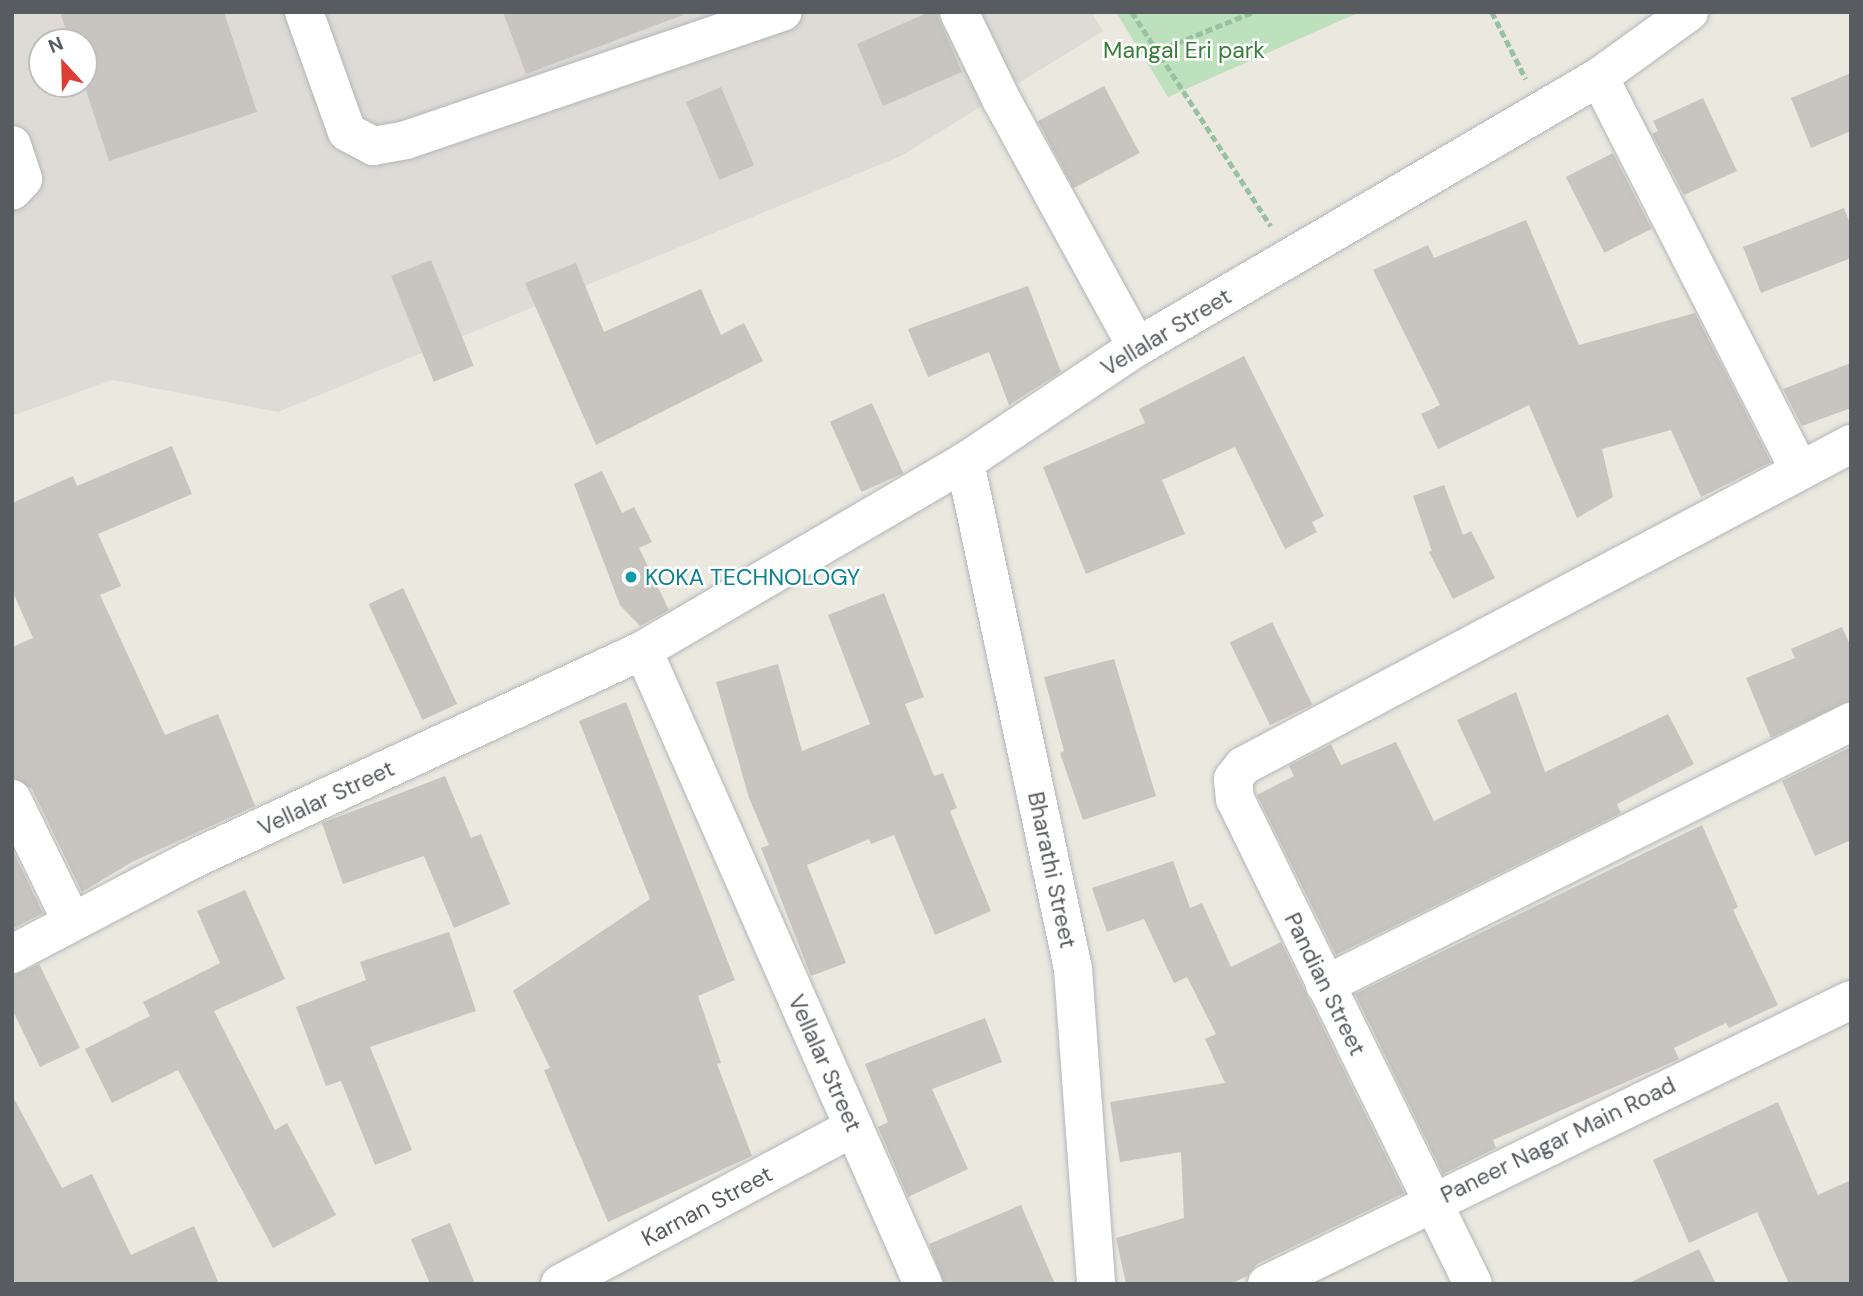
<!DOCTYPE html>
<style>
body{margin:0}
#map{position:relative;width:1863px;height:1296px;overflow:hidden;background:#eae8df;font-family:"DM Sans",sans-serif}
div>[style]{position:absolute}
.industrial>*{inset:0;background:#dedbd7}
.green>*{inset:0;background:#bee1bd}
.building>*{inset:0;background:#c8c4bf;transform-origin:0 0}
.path>*{height:4.5px;margin-top:-2.25px;transform-origin:0;background:repeating-linear-gradient(90deg,#97c1a1 0 7px,transparent 0 10.5px)}
.roads{filter:drop-shadow(0 0 2px #b2b6ba) drop-shadow(0 0 2px #b2b6ba)}
.minor>*{height:38px;margin:-19px;padding:0 19px;transform-origin:19px;border-radius:19px;background:#fff}
.dots>*{width:19px;height:19px;translate:-50% -50%;box-sizing:border-box;border:4px solid #fff;border-radius:50%}
span{translate:-50% -50%;white-space:nowrap;text-align:center;line-height:1.15;-webkit-text-stroke:5px #fff;paint-order:stroke}
.park-label{font-size:23px;color:#397e3a}
.street-label{font-size:23px;color:#585c60}
.culture-label{font-size:23px;color:#0d838f}
.left{translate:0 -50%;text-align:left}
.frame{position:absolute;inset:0;border:14px solid #585c60;pointer-events:none}
.north{position:absolute;left:28px;top:28px;width:70px;height:70px;box-sizing:border-box;background:#fff;border:2px solid #bcbebf;border-radius:50%;rotate:338deg;font-size:19px;font-weight:700;line-height:28px;text-align:center;color:#585c60}
.north::after{content:'';display:block;margin:auto;width:24px;height:32px;background:#dc3d34;clip-path:polygon(50% 0,100% 100%,50% 72%,0 100%)}
</style>
<div id="map">
<div class="industrial">
<div style="clip-path:polygon(evenodd,12px 12px,1091px 12px,1103px 31px,901px 156px,278px 412px,112px 380px,12px 416px,12px 12px,42px 42px,84px 42px,84px 84px,42px 84px,42px 42px)"></div>
</div>
<div class="green">
<div style="clip-path:polygon(1116px 12px,1360px 12px,1168px 97px)"></div>
</div>
<div class="building">
<div style="clip-path:polygon(60px 12px,224px 12px,257px 112px,109px 161px,84px 84px,84px 42px,70px 42px)"></div>
<div style="clip-path:polygon(503px 12px,683px 12px,683px 15px,526px 74px)"></div>
<div style="clip-path:polygon(929px 12px,936px 12px,962px 72px,883px 106px,857px 44px)"></div>
<div style="clip-path:polygon(1851px 73px,1851px 131px,1811px 148px,1791px 98px)"></div>
<div style="left:1104px;top:86px;width:76px;height:75px;rotate:62deg"></div>
<div style="left:721px;top:87px;width:85px;height:38px;rotate:67deg"></div>
<div style="clip-path:polygon(1703px 98px,1737px 171px,1684px 195px,1652px 134px,1658px 131px,1653px 121px)"></div>
<div style="left:1613px;top:153px;width:85px;height:53px;rotate:63deg"></div>
<div style="clip-path:polygon(1844px 208px,1851px 226px,1851px 258px,1761px 293px,1743px 247px)"></div>
<div style="clip-path:polygon(1526px 220px,1579px 345px,1695px 313px,1771px 462px,1701px 497px,1671px 430px,1602px 449px,1613px 497px,1577px 518px,1529px 405px,1438px 449px,1421px 414px,1440px 405px,1373px 270px,1428px 245px,1434px 258px)"></div>
<div style="left:431px;top:260px;width:114px;height:43px;rotate:68deg"></div>
<div style="clip-path:polygon(576px 263px,604px 332px,701px 289px,721px 335px,744px 323px,763px 361px,596px 445px,525px 283px)"></div>
<div style="clip-path:polygon(1028px 286px,1061px 372px,1009px 405px,989px 352px,928px 377px,908px 329px)"></div>
<div style="clip-path:polygon(1244px 356px,1324px 516px,1312px 522px,1317px 532px,1285px 549px,1235px 447px,1162px 480px,1185px 534px,1086px 574px,1043px 467px,1145px 423px,1139px 409px)"></div>
<div style="clip-path:polygon(1851px 363px,1851px 408px,1802px 426px,1783px 389px)"></div>
<div style="left:872px;top:403px;width:77px;height:46px;rotate:66deg"></div>
<div style="clip-path:polygon(172px 446px,192px 494px,98px 534px,121px 586px,100px 595px,165px 735px,218px 714px,255px 806px,132px 862px,82px 892px,32px 789px,12px 777px,12px 647px,33px 638px,12px 590px,12px 503px,73px 476px,77px 486px)"></div>
<div style="clip-path:polygon(602px 471px,622px 513px,634px 507px,652px 542px,639px 548px,669px 610px,640px 626px,620px 605px,574px 484px)"></div>
<div style="clip-path:polygon(1444px 485px,1463px 535px,1471px 531px,1495px 578px,1453px 599px,1429px 552px,1432px 551px,1413px 496px)"></div>
<div style="left:403px;top:588px;width:128px;height:38px;rotate:65deg"></div>
<div style="clip-path:polygon(884px 593px,924px 697px,905px 704px,934px 776px,943px 773px,957px 808px,950px 811px,991px 911px,935px 935px,894px 835px,871px 844px,869px 839px,807px 865px,846px 963px,811px 976px,761px 848px,769px 845px,749px 798px,716px 682px,778px 664px,802px 751px,870px 724px,828px 615px)"></div>
<div style="left:1272px;top:622px;width:92px;height:47px;rotate:64deg"></div>
<div style="clip-path:polygon(1842px 627px,1851px 647px,1851px 700px,1771px 738px,1746px 678px,1795px 658px,1791px 649px)"></div>
<div style="clip-path:polygon(1114px 659px,1156px 796px,1083px 820px,1060px 753px,1064px 751px,1044px 677px)"></div>
<div style="clip-path:polygon(1516px 692px,1545px 772px,1668px 714px,1694px 764px,1617px 804px,1621px 813px,1336px 955px,1257px 795px,1294px 776px,1289px 766px,1331px 744px,1341px 765px,1396px 742px,1434px 821px,1491px 793px,1457px 720px)"></div>
<div style="clip-path:polygon(626px 702px,735px 980px,698px 996px,721px 1063px,717px 1064px,752px 1156px,608px 1222px,544px 1070px,550px 1068px,513px 991px,650px 899px,579px 721px)"></div>
<div style="clip-path:polygon(1851px 747px,1851px 840px,1815px 856px,1782px 781px)"></div>
<div style="clip-path:polygon(445px 776px,471px 838px,481px 834px,510px 904px,454px 928px,424px 856px,343px 884px,322px 823px)"></div>
<div style="clip-path:polygon(1702px 825px,1738px 907px,1733px 910px,1778px 1005px,1729px 1028px,1726px 1023px,1674px 1048px,1679px 1059px,1493px 1140px,1496px 1148px,1443px 1174px,1355px 994px)"></div>
<div style="clip-path:polygon(12px 849px,43px 913px,12px 929px)"></div>
<div style="clip-path:polygon(1173px 861px,1190px 908px,1202px 903px,1231px 967px,1281px 942px,1404px 1193px,1257px 1264px,1247px 1276px,1231px 1284px,1126px 1284px,1116px 1238px,1184px 1218px,1181px 1152px,1120px 1162px,1110px 1102px,1225px 1083px,1205px 1039px,1216px 1034px,1187px 977px,1174px 983px,1144px 919px,1107px 932px,1092px 888px)"></div>
<div style="clip-path:polygon(245px 890px,285px 979px,214px 1011px,275px 1130px,287px 1123px,336px 1215px,273px 1248px,178px 1070px,112px 1103px,85px 1049px,150px 1016px,143px 1002px,220px 963px,197px 911px)"></div>
<div style="clip-path:polygon(449px 932px,476px 1011px,370px 1047px,412px 1150px,375px 1165px,341px 1081px,326px 1086px,296px 1007px,366px 980px,360px 962px)"></div>
<div style="clip-path:polygon(39px 964px,80px 1048px,40px 1067px,12px 1009px,12px 976px)"></div>
<div style="clip-path:polygon(985px 1018px,1002px 1062px,932px 1089px,968px 1169px,908px 1197px,878px 1127px,888px 1122px,865px 1064px)"></div>
<div style="clip-path:polygon(12px 1095px,62px 1188px,92px 1174px,131px 1255px,194px 1226px,219px 1284px,12px 1284px)"></div>
<div style="clip-path:polygon(1778px 1102px,1818px 1195px,1851px 1180px,1851px 1284px,1789px 1284px,1757px 1212px,1689px 1243px,1653px 1160px)"></div>
<div style="clip-path:polygon(1021px 1205px,1055px 1284px,944px 1284px,929px 1244px)"></div>
<div style="clip-path:polygon(450px 1223px,475px 1284px,430px 1284px,411px 1239px)"></div>
<div style="clip-path:polygon(1699px 1249px,1716px 1284px,1627px 1284px)"></div>
</div>
<div class="path">
<div style="left:1132px;top:12px;width:255px;rotate:57deg"></div>
<div style="left:1492px;top:12px;width:75px;rotate:63.1deg"></div>
<div style="left:1157px;top:51px;width:104px;rotate:-22.1deg"></div>
</div>
<div class="roads">
<div class="minor">
<div style="left:304px;top:12px;width:127px;rotate:70.3deg"></div>
<div style="left:347px;top:132px;width:30px;rotate:28deg"></div>
<div style="left:373px;top:146px;width:34px;rotate:-10deg"></div>
<div style="left:406px;top:140px;width:398px;rotate:-18.8deg"></div>
<div style="left:959px;top:12px;width:97px;rotate:64.2deg"></div>
<div style="left:1001px;top:99px;width:283px;rotate:61.3deg"></div>
<div style="left:1599px;top:77px;width:440px;rotate:63deg"></div>
<div style="left:12px;top:145px;width:36px;rotate:72deg"></div>
<div style="left:23px;top:179px;width:16px;rotate:133deg"></div>
<div style="left:965px;top:462px;width:518px;rotate:77.97deg"></div>
<div style="left:1073px;top:969px;width:316px;rotate:85.8deg"></div>
<div style="left:12px;top:799px;width:135px;rotate:64deg"></div>
<div style="left:12px;top:954px;width:202px;rotate:-27.7deg"></div>
<div style="left:191px;top:860px;width:498px;rotate:-24.9deg"></div>
<div style="left:1325px;top:985px;width:588px;rotate:-26.57deg"></div>
<div style="left:560px;top:1284px;width:333px;rotate:-28.1deg"></div>
<div style="left:923px;top:1284px;width:693px;rotate:-113.83deg"></div>
<div style="left:643px;top:650px;width:373px;rotate:-30.3deg"></div>
<div style="left:965px;top:462px;width:207px;rotate:-33.8deg"></div>
<div style="left:1137px;top:347px;width:535px;rotate:-30.3deg"></div>
<div style="left:1599px;top:77px;width:111px;rotate:-35.8deg"></div>
<div style="left:1267px;top:1284px;width:649px;rotate:-25.93deg"></div>
<div style="left:1473px;top:1284px;width:540px;rotate:-116.14deg"></div>
<div style="left:1235px;top:799px;width:20px;rotate:-96deg"></div>
<div style="left:1233px;top:779px;width:16px;rotate:-52deg"></div>
<div style="left:1243px;top:766px;width:688px;rotate:-27.91deg"></div>
</div>
</div>
<div class="dots">
<div style="left:631px;top:577px;background:#0f9aa8"></div>
</div>
<div class="park-label">
<span style="left:1184px;top:50px">Mangal Eri park</span>
</div>
<div class="street-label">
<span style="left:1166px;top:332px;rotate:-31deg">Vellalar Street</span>
<span style="left:326px;top:798px;rotate:-25deg">Vellalar Street</span>
<span style="left:1052px;top:870px;rotate:78deg">Bharathi Street</span>
<span style="left:1325px;top:984px;rotate:64deg">Pandian Street</span>
<span style="left:825px;top:1063px;rotate:66deg">Vellalar Street</span>
<span style="left:1558px;top:1140px;rotate:-26deg">Paneer Nagar Main Road</span>
<span style="left:707px;top:1206px;rotate:-28deg">Karnan Street</span>
</div>
<div class="culture-label">
<span class="left" style="left:645px;top:577px">KOKA TECHNOLOGY</span>
</div>
<div class="frame"></div>
<div class="north">N</div>
</div>
